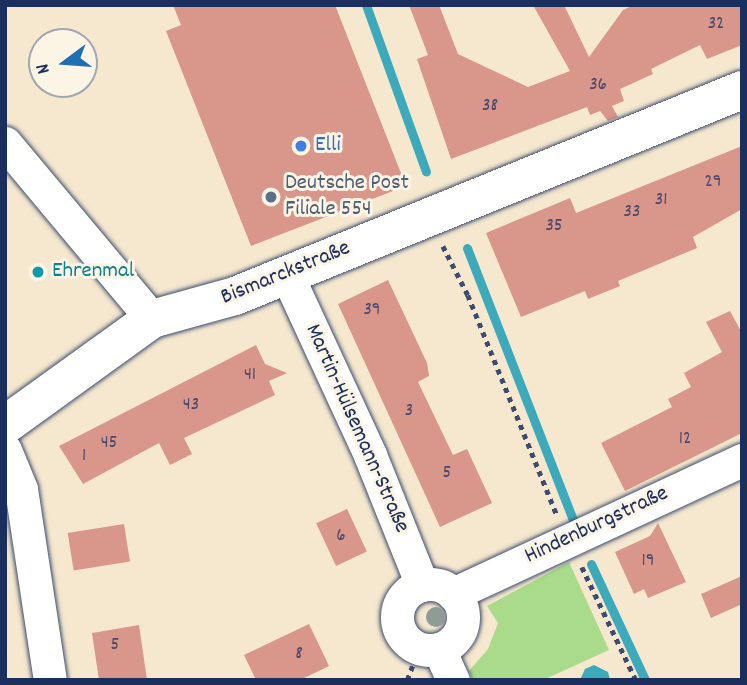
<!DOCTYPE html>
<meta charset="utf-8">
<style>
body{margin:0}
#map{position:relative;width:747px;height:685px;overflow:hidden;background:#f5e8ce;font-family:Dekko,sans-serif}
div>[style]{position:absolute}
.green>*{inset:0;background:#a9db8a}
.water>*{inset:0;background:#3caabb}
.stream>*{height:9px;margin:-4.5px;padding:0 4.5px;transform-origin:4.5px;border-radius:4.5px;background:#3caabb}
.building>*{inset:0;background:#d9968b;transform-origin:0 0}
.path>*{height:4.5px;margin-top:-2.25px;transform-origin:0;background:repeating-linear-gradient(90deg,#3c4b6f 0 5px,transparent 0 10px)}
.roads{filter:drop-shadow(0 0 2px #3c4b6f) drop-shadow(0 0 2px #3c4b6f)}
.street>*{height:33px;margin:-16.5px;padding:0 16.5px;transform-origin:16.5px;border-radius:16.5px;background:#fff}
.street>.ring{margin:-16.5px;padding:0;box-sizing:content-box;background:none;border:33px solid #fff;border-radius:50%}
.secondary>*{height:38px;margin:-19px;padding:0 19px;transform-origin:19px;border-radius:19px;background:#fff}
.trees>*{width:20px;height:20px;margin:-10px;border-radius:50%;background:#909a96}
.dots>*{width:19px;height:19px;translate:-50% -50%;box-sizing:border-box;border:4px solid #fcf5e5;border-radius:50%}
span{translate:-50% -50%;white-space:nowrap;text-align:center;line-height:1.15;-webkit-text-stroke:6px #fcf5e5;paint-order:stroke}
.number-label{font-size:19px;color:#4a4969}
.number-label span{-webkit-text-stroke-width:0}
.shop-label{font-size:23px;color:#366cbe}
.left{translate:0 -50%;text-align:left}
.service-label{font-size:23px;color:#4e5e75}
.culture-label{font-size:23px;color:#0d838f}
.street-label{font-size:23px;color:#1b2f5e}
.frame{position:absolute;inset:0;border:7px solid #1b2f5e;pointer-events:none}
.north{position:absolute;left:28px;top:28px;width:70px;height:70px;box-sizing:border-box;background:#fcf5e5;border:2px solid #a2a6af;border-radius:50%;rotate:254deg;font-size:19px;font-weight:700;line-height:28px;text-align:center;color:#1b2f5e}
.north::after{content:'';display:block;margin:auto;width:24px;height:32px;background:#1f6fb2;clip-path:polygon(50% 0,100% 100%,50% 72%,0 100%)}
</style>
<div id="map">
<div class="green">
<div style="clip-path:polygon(569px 562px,609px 650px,543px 680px,473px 680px,469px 671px,488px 649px,498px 623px,487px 606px)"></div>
</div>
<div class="water">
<div style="clip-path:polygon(594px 665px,608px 672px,610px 680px,580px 680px,585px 669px)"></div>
</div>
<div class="stream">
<div style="left:366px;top:5px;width:177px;rotate:70.2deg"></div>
<div style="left:467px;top:248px;width:294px;rotate:68.7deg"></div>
<div style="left:591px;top:564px;width:128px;rotate:65deg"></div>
</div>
<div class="building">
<div style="clip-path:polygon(173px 5px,335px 5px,406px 186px,251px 246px,166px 31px,181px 25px)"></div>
<div style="clip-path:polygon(409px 5px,439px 5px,458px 54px,528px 87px,570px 71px,533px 5px,564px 5px,589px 57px,623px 10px,634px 5px,742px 5px,742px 45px,707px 59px,700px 45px,651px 69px,653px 74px,620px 89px,624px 101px,612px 106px,618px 117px,608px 121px,600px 111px,590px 115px,587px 107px,451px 159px,417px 59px,428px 55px)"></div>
<div style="clip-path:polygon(742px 146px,742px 209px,693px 237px,697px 248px,618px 281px,620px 286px,588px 299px,585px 291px,521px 317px,486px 233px,570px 198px,576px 213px)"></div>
<div style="clip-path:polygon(388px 280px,427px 363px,429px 376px,418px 382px,453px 455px,467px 449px,492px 503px,440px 527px,338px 304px)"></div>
<div style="clip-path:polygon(730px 311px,742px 333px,742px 433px,625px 491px,601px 443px,672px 407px,668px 399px,691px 387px,684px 373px,722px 352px,706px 322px)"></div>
<div style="clip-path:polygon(256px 345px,265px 364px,287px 373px,269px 381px,275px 395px,184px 438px,192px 454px,170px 465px,159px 443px,83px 484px,59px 446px)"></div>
<div style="left:347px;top:509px;width:47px;height:34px;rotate:65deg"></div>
<div style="clip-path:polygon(658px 523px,686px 582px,648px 598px,644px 589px,634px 594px,615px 552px,650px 536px)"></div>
<div style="left:124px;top:524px;width:38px;height:57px;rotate:81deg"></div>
<div style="clip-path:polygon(742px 576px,742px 604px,711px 618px,701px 594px)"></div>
<div style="clip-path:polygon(309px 624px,329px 666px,300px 680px,256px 680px,244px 655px)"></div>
<div style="clip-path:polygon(139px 625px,147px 680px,99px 680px,92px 633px)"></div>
</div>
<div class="path">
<div style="left:443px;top:246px;width:55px;rotate:63deg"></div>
<div style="left:468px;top:295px;width:237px;rotate:68deg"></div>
<div style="left:582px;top:567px;width:125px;rotate:64.5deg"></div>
<div style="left:407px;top:680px;width:17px;rotate:-69deg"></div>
</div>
<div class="roads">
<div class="street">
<div style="left:5px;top:143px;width:229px;rotate:50.1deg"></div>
<div style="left:287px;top:275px;width:198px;rotate:65.2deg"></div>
<div style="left:370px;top:455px;width:140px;rotate:68.2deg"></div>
<div style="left:5px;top:450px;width:42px;rotate:67.7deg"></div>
<div style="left:21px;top:489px;width:193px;rotate:81.4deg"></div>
<div class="ring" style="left:397px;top:584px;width:33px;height:33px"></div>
<div style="left:453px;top:594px;width:319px;rotate:-24.9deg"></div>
<div style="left:439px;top:649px;width:34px;rotate:66deg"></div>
</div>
<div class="secondary">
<div style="left:5px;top:425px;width:181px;rotate:-35.8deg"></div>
<div style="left:152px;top:319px;width:86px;rotate:-15.5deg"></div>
<div style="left:235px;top:296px;width:547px;rotate:-22.11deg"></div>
</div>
</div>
<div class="trees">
<div style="left:436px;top:617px"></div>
</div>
<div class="dots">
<div style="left:301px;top:146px;background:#3f7fe0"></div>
<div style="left:271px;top:197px;background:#5c6f8a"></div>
<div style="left:38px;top:272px;background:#0f9aa8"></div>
</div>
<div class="number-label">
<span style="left:716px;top:25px">32</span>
<span style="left:598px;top:86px">36</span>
<span style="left:490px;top:107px">38</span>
<span style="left:713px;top:183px">29</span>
<span style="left:661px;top:201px">31</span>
<span style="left:632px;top:213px">33</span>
<span style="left:554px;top:227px">35</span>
<span style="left:372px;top:311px">39</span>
<span style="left:250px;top:376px">41</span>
<span style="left:191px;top:406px">43</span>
<span style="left:409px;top:412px">3</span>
<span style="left:685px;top:440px">12</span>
<span style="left:109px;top:444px">45</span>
<span style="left:84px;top:457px">1</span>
<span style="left:447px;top:474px">5</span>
<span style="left:341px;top:537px">6</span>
<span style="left:648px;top:562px">19</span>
<span style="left:115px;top:646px">5</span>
<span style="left:299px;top:655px">8</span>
</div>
<div class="shop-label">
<span class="left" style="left:315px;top:146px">Elli</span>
</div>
<div class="service-label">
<span class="left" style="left:285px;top:197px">Deutsche Post<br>Filiale 554</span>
</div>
<div class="culture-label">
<span class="left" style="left:52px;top:272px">Ehrenmal</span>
</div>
<div class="street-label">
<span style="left:286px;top:274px;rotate:-22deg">Bismarckstraße</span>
<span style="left:356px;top:429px;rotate:66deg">Martin-Hülsemann-Straße</span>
<span style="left:597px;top:526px;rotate:-25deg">Hindenburgstraße</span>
</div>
<div class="frame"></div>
<div class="north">N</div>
</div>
